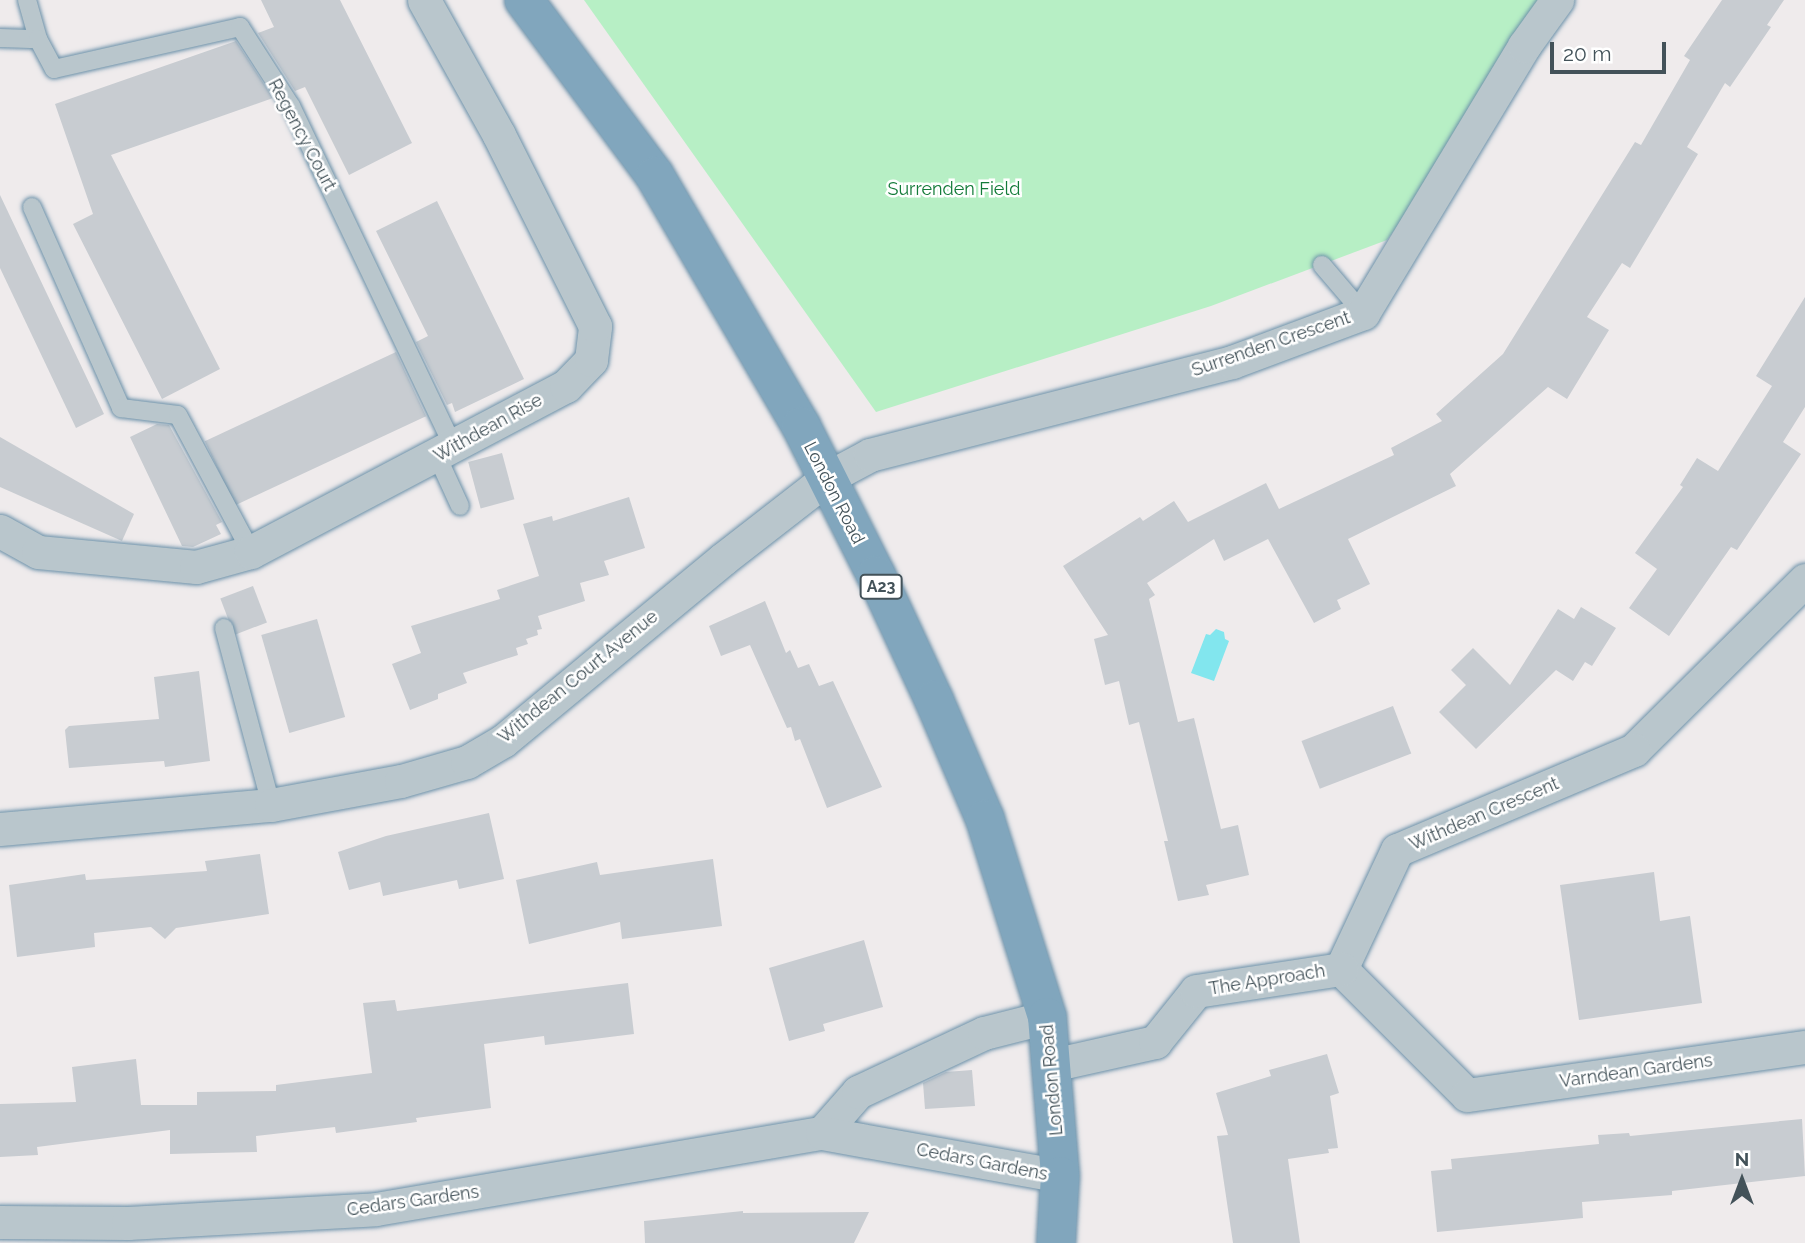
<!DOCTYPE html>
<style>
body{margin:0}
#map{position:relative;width:1805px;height:1243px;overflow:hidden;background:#efebec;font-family:Raleway,sans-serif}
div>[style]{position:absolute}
.green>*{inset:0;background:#b7efc5}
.water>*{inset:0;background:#82e6ee}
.building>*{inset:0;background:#c8ccd1;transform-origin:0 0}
.roads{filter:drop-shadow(0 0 2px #6c91a9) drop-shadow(0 0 2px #6c91a9)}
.lane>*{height:18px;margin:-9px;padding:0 9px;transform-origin:9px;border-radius:9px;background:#b9c6cc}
.street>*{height:33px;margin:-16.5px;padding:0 16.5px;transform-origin:16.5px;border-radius:16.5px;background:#b9c6cc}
.highway>*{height:38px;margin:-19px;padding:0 19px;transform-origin:19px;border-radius:19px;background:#81a6bd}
span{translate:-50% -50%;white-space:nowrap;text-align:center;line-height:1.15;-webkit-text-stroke:5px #fff;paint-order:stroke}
.shield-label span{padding:2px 5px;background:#fff;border:2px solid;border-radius:5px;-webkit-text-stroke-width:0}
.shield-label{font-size:16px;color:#435259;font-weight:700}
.street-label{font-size:18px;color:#435259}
.park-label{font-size:18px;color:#137b39}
.north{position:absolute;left:1707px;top:1145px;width:70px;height:70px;-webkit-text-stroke:5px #fff;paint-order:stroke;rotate:0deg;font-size:19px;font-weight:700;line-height:28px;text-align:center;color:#435259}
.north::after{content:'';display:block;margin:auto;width:24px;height:32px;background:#435259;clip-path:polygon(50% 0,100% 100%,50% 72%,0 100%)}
.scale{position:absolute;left:1550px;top:42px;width:116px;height:32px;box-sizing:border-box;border:4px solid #435259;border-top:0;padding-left:9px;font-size:21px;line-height:24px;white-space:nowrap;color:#435259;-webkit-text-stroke:5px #fff;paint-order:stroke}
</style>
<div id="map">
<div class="green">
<div style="clip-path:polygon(584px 0,1559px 0,1510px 76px,1387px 240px,1211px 306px,876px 412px)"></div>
</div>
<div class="water">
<div style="clip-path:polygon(1216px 629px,1224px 632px,1225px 639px,1229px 641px,1214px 681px,1191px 673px,1206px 634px,1210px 635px)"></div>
</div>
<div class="building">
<div style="clip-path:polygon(261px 0,340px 0,412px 143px,349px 175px,305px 87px,295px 91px,258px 33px,274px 27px)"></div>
<div style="clip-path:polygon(1722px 0,1784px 0,1767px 25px,1771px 27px,1730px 87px,1725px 83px,1687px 147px,1698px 154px,1630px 268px,1622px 263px,1587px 317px,1609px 330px,1567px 399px,1548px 387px,1450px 474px,1456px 486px,1348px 539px,1370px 584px,1337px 600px,1341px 609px,1314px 623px,1268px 539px,1224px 561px,1214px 539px,1147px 583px,1155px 595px,1149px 599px,1178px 722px,1194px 718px,1221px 829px,1238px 825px,1249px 875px,1206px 885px,1209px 895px,1178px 901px,1164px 841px,1168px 841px,1139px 722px,1129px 725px,1119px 681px,1105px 685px,1094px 639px,1108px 635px,1063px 566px,1140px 517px,1143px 521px,1174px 501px,1188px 522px,1266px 483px,1279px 509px,1394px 455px,1391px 448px,1442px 421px,1436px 414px,1503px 354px,1635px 142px,1641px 145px,1690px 60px,1684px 56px)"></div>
<div style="clip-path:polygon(236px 41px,273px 98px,111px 155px,220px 369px,162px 399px,73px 224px,93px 214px,55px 104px)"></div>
<div style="clip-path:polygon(0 195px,104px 414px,76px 428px,0 268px)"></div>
<div style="clip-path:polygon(437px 201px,524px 379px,455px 412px,452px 403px,447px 405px,416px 342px,428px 336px,376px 231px)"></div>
<div style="clip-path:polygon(1805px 297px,1805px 407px,1783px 442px,1801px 454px,1737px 550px,1731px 547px,1669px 636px,1629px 608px,1657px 569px,1635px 553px,1683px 487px,1680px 485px,1697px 458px,1718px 471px,1772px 386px,1756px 376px)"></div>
<div style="left:396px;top:352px;width:71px;height:211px;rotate:65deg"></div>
<div style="clip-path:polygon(157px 424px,169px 425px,222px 522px,216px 525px,221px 534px,193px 547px,182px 546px,130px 437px)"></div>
<div style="clip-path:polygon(0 437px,134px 514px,122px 541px,0 487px)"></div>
<div style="left:502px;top:453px;width:48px;height:35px;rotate:75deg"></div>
<div style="clip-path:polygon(629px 497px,645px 548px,604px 561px,609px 575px,580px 583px,585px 601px,538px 616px,542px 629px,537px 630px,538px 635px,526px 639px,528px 644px,516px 648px,518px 655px,463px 673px,467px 683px,438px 694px,438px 699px,410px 710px,392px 664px,421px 653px,411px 626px,500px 599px,497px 590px,539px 576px,523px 524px,552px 516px,553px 521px)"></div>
<div style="left:253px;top:586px;width:39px;height:35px;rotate:69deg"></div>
<div style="clip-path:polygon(765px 601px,786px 653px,790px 650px,798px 668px,809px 664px,819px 686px,833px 681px,882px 787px,827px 808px,800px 739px,795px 741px,791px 727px,787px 728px,750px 645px,721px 656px,709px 626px)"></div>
<div style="clip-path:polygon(1581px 607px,1616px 628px,1592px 666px,1585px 662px,1573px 681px,1556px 670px,1476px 749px,1439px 712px,1466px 685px,1451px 670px,1473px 648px,1510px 685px,1558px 609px,1574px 619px)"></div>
<div style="left:317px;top:619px;width:102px;height:58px;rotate:74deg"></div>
<div style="clip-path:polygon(199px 671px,210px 761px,165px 767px,164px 761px,69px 768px,65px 730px,69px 726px,159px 719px,154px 677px)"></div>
<div style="left:1393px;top:706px;width:51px;height:98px;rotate:69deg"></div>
<div style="clip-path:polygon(489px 813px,504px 879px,459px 889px,457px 880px,383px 896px,380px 882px,349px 890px,338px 852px,386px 836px)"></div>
<div style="clip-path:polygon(260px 854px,269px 914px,176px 928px,165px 939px,151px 927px,94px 933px,95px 947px,17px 957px,9px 885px,85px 874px,86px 880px,207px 871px,205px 861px)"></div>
<div style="clip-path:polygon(713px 859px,722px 926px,622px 939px,620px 922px,529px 944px,516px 880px,597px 862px,600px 875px)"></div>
<div style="clip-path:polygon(1654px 872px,1660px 921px,1690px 916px,1702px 1003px,1579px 1020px,1560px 885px)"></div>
<div style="clip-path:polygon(864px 940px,883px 1007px,823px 1024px,825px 1031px,789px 1041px,769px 968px)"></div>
<div style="clip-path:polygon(628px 983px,634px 1034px,545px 1045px,544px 1036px,484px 1044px,491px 1108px,416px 1118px,417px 1122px,336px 1133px,335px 1127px,256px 1136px,257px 1152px,170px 1154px,170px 1130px,37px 1147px,38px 1155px,0 1157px,0 1104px,76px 1102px,72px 1067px,136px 1059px,141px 1105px,197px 1105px,197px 1092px,276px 1091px,276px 1085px,372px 1073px,363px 1003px,395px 1000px,397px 1011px)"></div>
<div style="clip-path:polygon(1327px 1054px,1339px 1093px,1330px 1096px,1338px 1148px,1328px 1149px,1329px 1153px,1288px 1159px,1300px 1243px,1233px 1243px,1217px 1136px,1228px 1135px,1216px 1093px,1271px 1076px,1269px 1070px)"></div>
<div style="clip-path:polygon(972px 1070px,975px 1106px,925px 1109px,923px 1083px,946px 1072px)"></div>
<div style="clip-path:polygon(1802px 1119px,1805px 1176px,1672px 1191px,1672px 1195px,1582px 1202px,1583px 1218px,1437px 1232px,1431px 1171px,1452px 1169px,1451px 1159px,1599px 1144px,1598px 1135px,1629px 1133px,1630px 1136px)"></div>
<div style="clip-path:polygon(743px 1211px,743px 1213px,869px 1212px,854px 1243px,645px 1243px,644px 1221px)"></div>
</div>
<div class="roads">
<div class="lane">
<div style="left:27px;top:0;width:41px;rotate:74.2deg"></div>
<div style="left:0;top:38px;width:38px;rotate:2deg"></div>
<div style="left:38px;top:39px;width:34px;rotate:62deg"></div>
<div style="left:54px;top:69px;width:191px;rotate:-12.7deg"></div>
<div style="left:240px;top:27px;width:94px;rotate:57.2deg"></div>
<div style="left:291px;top:106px;width:378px;rotate:64.5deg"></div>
<div style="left:32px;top:207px;width:220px;rotate:66.1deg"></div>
<div style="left:121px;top:408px;width:57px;rotate:7deg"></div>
<div style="left:178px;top:415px;width:155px;rotate:61.9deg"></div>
<div style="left:1322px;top:265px;width:63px;rotate:49.5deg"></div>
<div style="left:437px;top:456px;width:55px;rotate:65.3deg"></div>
<div style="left:224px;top:628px;width:183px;rotate:75.1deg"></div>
</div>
<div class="street">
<div style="left:0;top:531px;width:43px;rotate:28.9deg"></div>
<div style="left:38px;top:552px;width:159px;rotate:5.4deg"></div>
<div style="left:196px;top:567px;width:57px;rotate:-15.3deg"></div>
<div style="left:251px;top:552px;width:356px;rotate:-27.8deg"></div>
<div style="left:566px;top:386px;width:36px;rotate:-46deg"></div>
<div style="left:591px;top:360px;width:34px;rotate:-83deg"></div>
<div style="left:595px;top:326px;width:214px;rotate:-116.7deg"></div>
<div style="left:499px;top:135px;width:154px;rotate:-119.1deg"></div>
<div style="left:1805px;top:580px;width:241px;rotate:135.2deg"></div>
<div style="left:1634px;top:750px;width:257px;rotate:157.1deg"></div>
<div style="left:1397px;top:850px;width:132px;rotate:115.2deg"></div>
<div style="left:1341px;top:969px;width:178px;rotate:45deg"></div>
<div style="left:1467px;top:1095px;width:341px;rotate:-8.1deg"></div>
<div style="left:0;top:829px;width:272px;rotate:-5.1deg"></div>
<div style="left:271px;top:805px;width:132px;rotate:-10.5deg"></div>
<div style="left:401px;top:781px;width:69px;rotate:-16.1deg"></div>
<div style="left:467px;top:762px;width:42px;rotate:-30.3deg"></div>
<div style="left:503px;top:741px;width:286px;rotate:-39.6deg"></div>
<div style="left:723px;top:559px;width:132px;rotate:-37.9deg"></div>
<div style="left:827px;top:478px;width:49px;rotate:-28.1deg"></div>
<div style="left:870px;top:455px;width:374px;rotate:-14.4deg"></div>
<div style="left:1232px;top:362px;width:140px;rotate:-20.5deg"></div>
<div style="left:1363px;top:313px;width:312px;rotate:-58.9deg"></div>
<div style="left:1524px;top:46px;width:57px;rotate:-54.3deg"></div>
<div style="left:1052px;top:1065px;width:106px;rotate:-12.6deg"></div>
<div style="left:1155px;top:1042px;width:65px;rotate:-51.2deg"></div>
<div style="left:1196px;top:991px;width:147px;rotate:-8.6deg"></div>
<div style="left:822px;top:1133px;width:55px;rotate:-48.7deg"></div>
<div style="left:858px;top:1092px;width:139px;rotate:-25.1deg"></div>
<div style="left:984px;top:1033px;width:65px;rotate:-14.3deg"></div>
<div style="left:0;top:1222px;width:128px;rotate:0.4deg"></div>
<div style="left:128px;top:1223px;width:248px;rotate:-3.2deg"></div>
<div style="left:376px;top:1209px;width:452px;rotate:-9.7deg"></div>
<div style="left:822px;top:1133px;width:242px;rotate:10.2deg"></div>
</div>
<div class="highway">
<div style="left:524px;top:0;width:219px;rotate:53.3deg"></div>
<div style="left:655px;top:176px;width:290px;rotate:59.7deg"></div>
<div style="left:801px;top:426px;width:167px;rotate:63.3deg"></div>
<div style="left:876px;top:575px;width:138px;rotate:65.1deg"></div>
<div style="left:934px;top:700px;width:129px;rotate:66.8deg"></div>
<div style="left:985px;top:819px;width:207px;rotate:72.6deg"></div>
<div style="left:1047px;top:1017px;width:160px;rotate:85.3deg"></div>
<div style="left:1060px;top:1176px;width:67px;rotate:93.4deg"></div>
</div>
</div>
<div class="shield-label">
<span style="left:881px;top:587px">A23</span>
</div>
<div class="street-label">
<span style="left:302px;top:135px;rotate:62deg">Regency Court</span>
<span style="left:1271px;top:344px;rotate:-19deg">Surrenden Crescent</span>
<span style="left:488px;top:428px;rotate:-29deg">Withdean Rise</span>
<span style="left:834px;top:493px;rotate:63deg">London Road</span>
<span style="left:578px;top:677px;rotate:-39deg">Withdean Court Avenue</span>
<span style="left:1484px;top:814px;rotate:-23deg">Withdean Crescent</span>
<span style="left:1267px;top:980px;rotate:-9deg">The Approach</span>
<span style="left:1636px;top:1071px;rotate:-8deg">Varndean Gardens</span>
<span style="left:1052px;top:1080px;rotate:-95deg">London Road</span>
<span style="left:982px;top:1162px;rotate:11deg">Cedars Gardens</span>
<span style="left:413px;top:1201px;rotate:-8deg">Cedars Gardens</span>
</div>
<div class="park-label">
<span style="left:954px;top:189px">Surrenden Field</span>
</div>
<div class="north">N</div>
<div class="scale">20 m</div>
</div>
